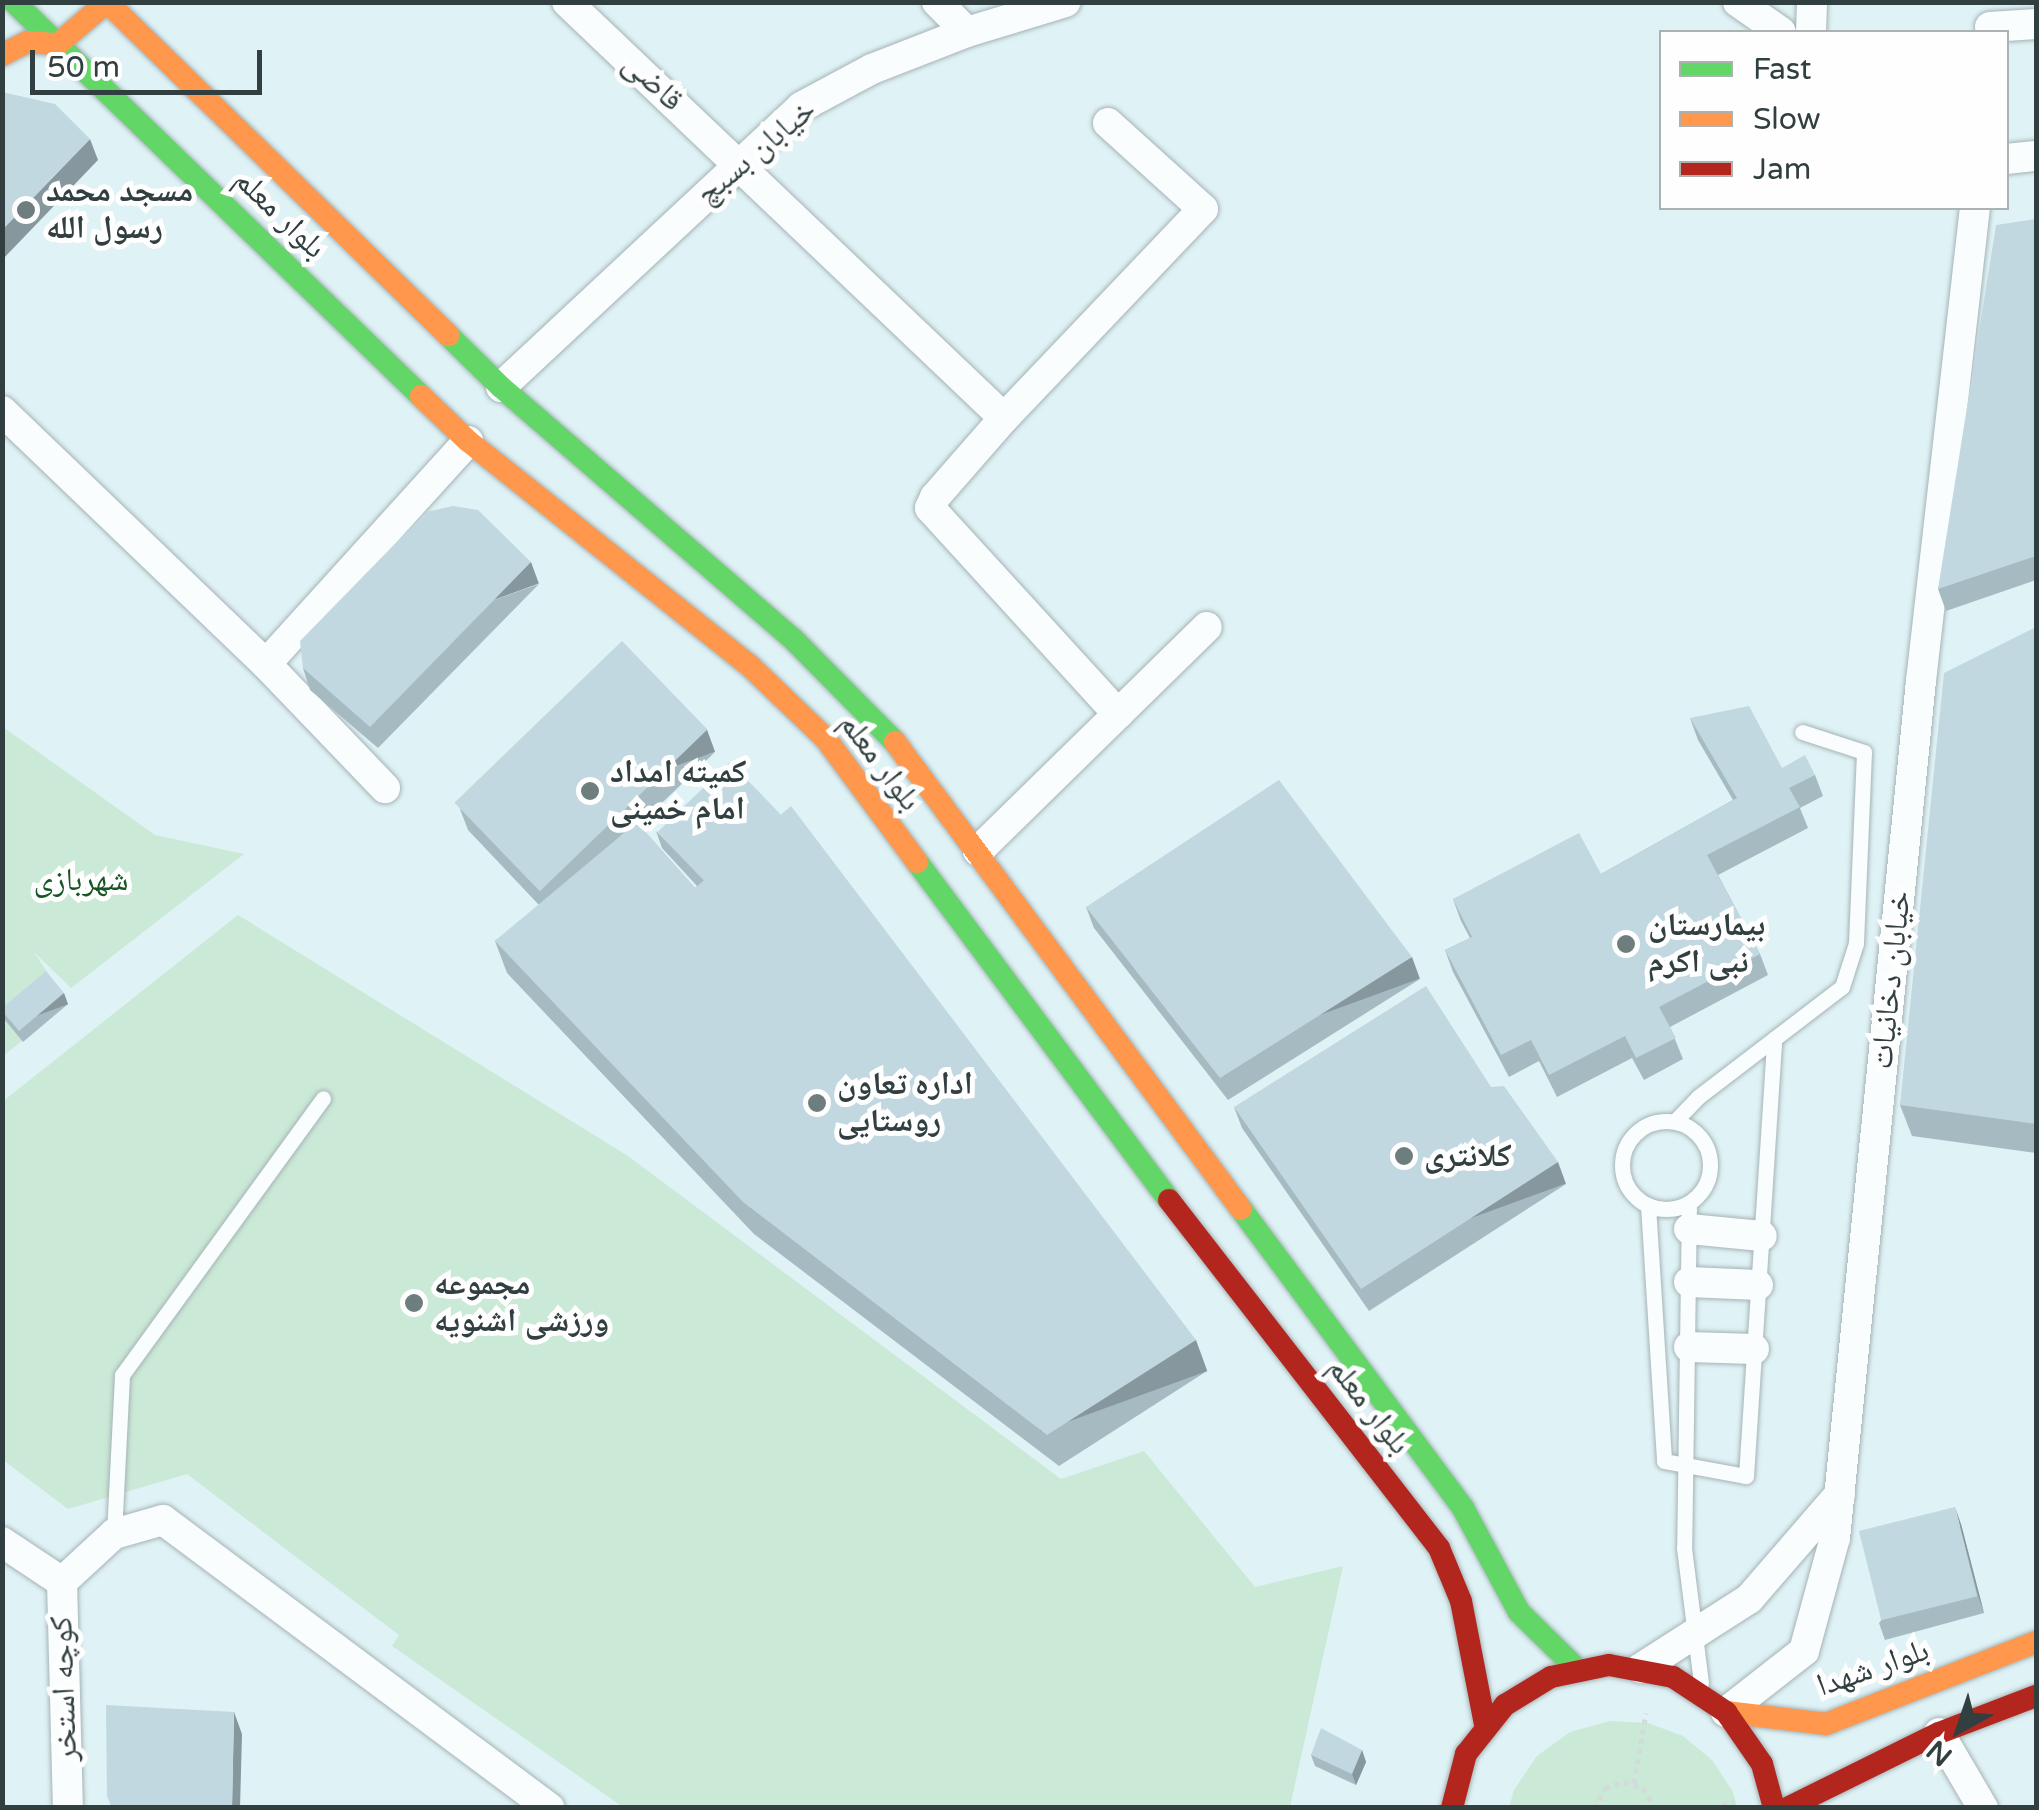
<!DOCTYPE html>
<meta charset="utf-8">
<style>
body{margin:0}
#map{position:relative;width:2039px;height:1810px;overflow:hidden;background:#dff2f5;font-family:"Varela Round","Noto Naskh Arabic",sans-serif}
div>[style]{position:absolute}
.green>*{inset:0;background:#cae9d6}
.path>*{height:5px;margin-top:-2.5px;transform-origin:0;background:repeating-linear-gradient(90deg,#d4d9da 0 5px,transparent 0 10px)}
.roads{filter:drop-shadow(0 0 2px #a5b3b6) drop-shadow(0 0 2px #a5b3b6)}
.lane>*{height:15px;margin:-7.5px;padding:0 7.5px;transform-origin:7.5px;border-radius:7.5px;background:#fafdfe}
.lane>.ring{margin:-7.5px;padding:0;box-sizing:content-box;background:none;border:15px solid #fafdfe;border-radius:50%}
.street>*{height:30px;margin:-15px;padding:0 15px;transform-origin:15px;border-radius:15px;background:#fafdfe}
.fast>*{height:22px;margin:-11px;padding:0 11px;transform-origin:11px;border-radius:11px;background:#63d668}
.slow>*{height:22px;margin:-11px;padding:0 11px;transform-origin:11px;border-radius:11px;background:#ff974d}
.jam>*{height:22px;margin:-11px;padding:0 11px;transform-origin:11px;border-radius:11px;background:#b3261e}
.wall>*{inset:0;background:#a6bac2}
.shaded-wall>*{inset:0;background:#87979e;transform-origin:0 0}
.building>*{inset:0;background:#c1d8e1;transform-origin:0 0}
.dots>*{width:28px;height:28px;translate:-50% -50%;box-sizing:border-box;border:5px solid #fefefe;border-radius:50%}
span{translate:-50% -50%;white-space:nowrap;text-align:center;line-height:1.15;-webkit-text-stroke:10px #fefefe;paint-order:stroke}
.street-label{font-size:32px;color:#313f40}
.poi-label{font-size:32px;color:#313f40;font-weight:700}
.left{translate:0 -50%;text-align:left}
.park-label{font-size:32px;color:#175626}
.frame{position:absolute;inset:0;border:5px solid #313f40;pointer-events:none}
.legend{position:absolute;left:1659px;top:30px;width:350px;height:180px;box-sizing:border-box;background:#fefefe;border:2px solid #acb2b2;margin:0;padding:12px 18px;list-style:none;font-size:30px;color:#313f40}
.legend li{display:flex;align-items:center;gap:20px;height:50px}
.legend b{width:50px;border:2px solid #acb2b2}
.north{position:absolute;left:1909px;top:1680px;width:100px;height:100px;-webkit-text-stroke:8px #fefefe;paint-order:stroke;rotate:220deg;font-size:28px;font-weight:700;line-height:40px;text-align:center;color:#313f40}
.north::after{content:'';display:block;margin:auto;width:35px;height:45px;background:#313f40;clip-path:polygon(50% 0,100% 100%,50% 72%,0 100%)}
.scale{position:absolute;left:30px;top:50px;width:232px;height:45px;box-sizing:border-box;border:5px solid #313f40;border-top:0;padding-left:12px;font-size:30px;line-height:35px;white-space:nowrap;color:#313f40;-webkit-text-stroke:8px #fefefe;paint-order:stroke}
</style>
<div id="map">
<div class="green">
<div style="clip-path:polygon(3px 727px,155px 835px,244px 854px,71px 988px,34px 952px,68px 1004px,3px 1056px)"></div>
<div style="clip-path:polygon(238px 915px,628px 1156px,1061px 1479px,1144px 1451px,1255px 1587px,1343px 1566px,1290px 1807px,623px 1807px,392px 1646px,399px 1635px,187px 1474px,68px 1509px,3px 1460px,2px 1102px)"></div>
<div style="clip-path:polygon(1610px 1721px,1648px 1723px,1683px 1736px,1712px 1760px,1733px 1792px,1737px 1807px,1509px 1807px,1514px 1790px,1537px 1756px,1570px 1732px)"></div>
</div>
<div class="path">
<div style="left:1634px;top:1783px;width:71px;rotate:-80.3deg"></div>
<div style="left:1594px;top:1808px;width:23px;rotate:-61deg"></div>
<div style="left:1605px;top:1788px;width:20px;rotate:-18deg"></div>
<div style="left:1624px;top:1782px;width:20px;rotate:18deg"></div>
<div style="left:1643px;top:1788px;width:23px;rotate:59deg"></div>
<div style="left:1713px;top:1808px;width:22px;rotate:-16deg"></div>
</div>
<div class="roads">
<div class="lane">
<div style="left:1675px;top:1121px;width:33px;rotate:-46deg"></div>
<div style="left:1698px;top:1097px;width:181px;rotate:-37.4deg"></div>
<div style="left:1842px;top:987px;width:46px;rotate:-72.3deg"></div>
<div style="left:1856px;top:943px;width:191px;rotate:-87.6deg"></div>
<div style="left:1864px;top:752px;width:65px;rotate:-162.1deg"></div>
<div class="ring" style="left:1622px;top:1121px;width:73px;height:73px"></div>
<div style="left:1689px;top:1203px;width:345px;rotate:90.8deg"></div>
<div style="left:1684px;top:1548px;width:136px;rotate:82.8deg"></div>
<div style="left:1648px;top:1205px;width:256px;rotate:86.4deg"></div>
<div style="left:1664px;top:1461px;width:83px;rotate:10.4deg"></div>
<div style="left:1746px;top:1476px;width:438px;rotate:-86.3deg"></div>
<div style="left:114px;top:1534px;width:159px;rotate:-87.1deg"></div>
<div style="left:122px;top:1375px;width:342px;rotate:-54deg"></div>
</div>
<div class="street">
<div style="left:567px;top:2px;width:603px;rotate:43.59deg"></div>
<div style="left:937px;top:2px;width:42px;rotate:45deg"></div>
<div style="left:1738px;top:2px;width:52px;rotate:34.9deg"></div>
<div style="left:1990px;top:27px;width:46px;rotate:-3.7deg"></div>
<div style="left:1811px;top:32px;width:30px;rotate:-88deg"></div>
<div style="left:1108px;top:123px;width:128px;rotate:42.2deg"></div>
<div style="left:1203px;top:209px;width:289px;rotate:133.6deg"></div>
<div style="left:1004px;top:418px;width:105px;rotate:131.1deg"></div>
<div style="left:935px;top:497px;width:12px;rotate:114deg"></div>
<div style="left:930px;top:508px;width:279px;rotate:47.6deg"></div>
<div style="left:2006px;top:159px;width:30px;rotate:-6deg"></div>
<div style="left:501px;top:387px;width:410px;rotate:-43deg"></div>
<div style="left:801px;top:107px;width:81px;rotate:-28.2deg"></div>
<div style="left:872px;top:69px;width:102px;rotate:-21.3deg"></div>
<div style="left:967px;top:32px;width:103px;rotate:-16.9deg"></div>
<div style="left:2px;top:411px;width:366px;rotate:43.8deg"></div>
<div style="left:266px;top:664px;width:172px;rotate:46.2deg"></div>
<div style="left:266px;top:664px;width:301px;rotate:-47.8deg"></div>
<div style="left:978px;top:851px;width:320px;rotate:-44.4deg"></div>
<div style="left:1689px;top:1229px;width:73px;rotate:5.5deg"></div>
<div style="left:1689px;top:1282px;width:69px;rotate:2.5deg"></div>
<div style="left:1689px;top:1347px;width:65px;rotate:1.8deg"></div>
<div style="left:2px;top:1542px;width:72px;rotate:33.7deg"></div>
<div style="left:62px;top:1582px;width:226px;rotate:88.5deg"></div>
<div style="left:62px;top:1582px;width:71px;rotate:-42.7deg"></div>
<div style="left:114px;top:1534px;width:51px;rotate:-15.9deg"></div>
<div style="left:163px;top:1520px;width:482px;rotate:36.7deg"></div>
<div style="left:1641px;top:1668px;width:128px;rotate:-32.6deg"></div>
<div style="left:1749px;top:1599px;width:139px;rotate:-49.1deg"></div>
<div style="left:1726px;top:1712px;width:99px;rotate:-38deg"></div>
<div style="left:1804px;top:1651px;width:117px;rotate:-74.7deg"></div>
<div style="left:1835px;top:1538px;width:861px;rotate:-84.27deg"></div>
<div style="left:1921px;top:681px;width:476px;rotate:-83.5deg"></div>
<div style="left:1939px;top:1733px;width:87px;rotate:59.6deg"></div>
</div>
<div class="fast">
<div style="left:14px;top:2px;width:566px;rotate:44.07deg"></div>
<div style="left:448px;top:335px;width:74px;rotate:44.5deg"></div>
<div style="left:501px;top:387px;width:386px;rotate:40.8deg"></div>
<div style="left:793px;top:639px;width:145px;rotate:45.3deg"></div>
<div style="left:917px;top:862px;width:422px;rotate:53.3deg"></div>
<div style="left:1241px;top:1209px;width:372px;rotate:53.4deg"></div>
<div style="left:1463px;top:1508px;width:118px;rotate:61.7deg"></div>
<div style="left:1519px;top:1612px;width:81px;rotate:44.5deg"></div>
</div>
<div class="slow">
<div style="left:107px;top:2px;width:477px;rotate:44.3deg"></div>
<div style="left:2px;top:55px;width:28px;rotate:-27deg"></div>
<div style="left:27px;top:42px;width:31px;rotate:4deg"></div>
<div style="left:58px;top:44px;width:65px;rotate:-40.6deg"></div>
<div style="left:421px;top:396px;width:65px;rotate:43.8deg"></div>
<div style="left:468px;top:441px;width:361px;rotate:38.6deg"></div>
<div style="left:750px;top:666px;width:105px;rotate:43.8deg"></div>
<div style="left:826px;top:739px;width:153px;rotate:53.5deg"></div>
<div style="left:895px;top:742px;width:581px;rotate:53.47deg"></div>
<div style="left:1726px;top:1712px;width:101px;rotate:6.8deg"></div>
<div style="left:1826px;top:1724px;width:225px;rotate:-21.3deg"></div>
</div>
<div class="jam">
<div style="left:1169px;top:1200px;width:440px;rotate:52.2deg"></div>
<div style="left:1439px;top:1548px;width:57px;rotate:67.5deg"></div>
<div style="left:1461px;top:1601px;width:125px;rotate:79deg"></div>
<div style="left:1452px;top:1808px;width:56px;rotate:-75.5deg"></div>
<div style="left:1466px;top:1754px;width:63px;rotate:-51.5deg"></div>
<div style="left:1505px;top:1705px;width:54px;rotate:-31.3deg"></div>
<div style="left:1551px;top:1677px;width:59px;rotate:-11.7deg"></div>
<div style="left:1609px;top:1665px;width:65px;rotate:10.6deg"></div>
<div style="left:1673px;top:1677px;width:64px;rotate:33.4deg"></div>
<div style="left:1726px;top:1712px;width:63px;rotate:55.3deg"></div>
<div style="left:1762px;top:1764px;width:46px;rotate:74.7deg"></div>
<div style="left:1787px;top:1808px;width:169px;rotate:-26.3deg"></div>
<div style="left:1939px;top:1733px;width:104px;rotate:-20.9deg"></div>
</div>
</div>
<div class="wall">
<div style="clip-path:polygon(2036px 219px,2036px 580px,1946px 611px,1938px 589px)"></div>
<div style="clip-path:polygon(539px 584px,378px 748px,310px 690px,303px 668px)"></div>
<div style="clip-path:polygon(2036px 627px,2036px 1153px,1912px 1136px,1900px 1105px)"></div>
<div style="clip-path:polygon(1690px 718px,1782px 768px,1815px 775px,1823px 796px,1800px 808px,1808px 828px,1718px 875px,1760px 954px,1768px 975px,1670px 1027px,1683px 1059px,1644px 1080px,1632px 1058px,1557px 1097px,1539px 1061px,1509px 1077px,1453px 972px,1445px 950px,1470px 938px,1461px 921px,1453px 899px,1601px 874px,1733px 800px,1698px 740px)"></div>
<div style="clip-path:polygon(707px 730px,715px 752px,639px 825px,695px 888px,697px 886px,662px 848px,656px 831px,1207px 1371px,1059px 1466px,754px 1234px,507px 973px,495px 941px,539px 905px,468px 830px,460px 809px)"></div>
<div style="clip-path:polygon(1086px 907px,1420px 979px,1228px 1100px,1094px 928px)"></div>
<div style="clip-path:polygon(68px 1004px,23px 1042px,5px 1020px,2px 1013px,2px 1008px)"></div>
<div style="clip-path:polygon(1491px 1087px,1566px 1184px,1369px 1311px,1242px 1128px,1234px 1107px)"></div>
<div style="clip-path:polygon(1961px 1524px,1984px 1613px,1885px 1640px,1879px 1623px)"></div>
<div style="clip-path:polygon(1362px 1750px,1366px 1762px,1356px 1785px,1315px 1766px,1311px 1755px)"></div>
</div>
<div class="shaded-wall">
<div style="clip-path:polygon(90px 139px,98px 160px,2px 260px,2px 230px)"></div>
<div style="left:531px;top:562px;width:23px;height:231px;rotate:70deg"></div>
<div style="left:707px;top:730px;width:23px;height:233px;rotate:70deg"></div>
<div style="left:1412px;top:957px;width:23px;height:227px;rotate:70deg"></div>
<div style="left:64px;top:993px;width:12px;height:59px;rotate:70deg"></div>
<div style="left:1558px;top:1162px;width:23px;height:234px;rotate:70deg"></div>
<div style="left:1196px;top:1340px;width:33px;height:177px;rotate:70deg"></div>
<div style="clip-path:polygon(1955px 1507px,1961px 1524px,1984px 1613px,1978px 1596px)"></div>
<div style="clip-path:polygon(234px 1712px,242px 1734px,240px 1808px,232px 1808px)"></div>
<div style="clip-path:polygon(1362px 1750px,1366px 1762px,1356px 1785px,1352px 1774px)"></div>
</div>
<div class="building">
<div style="clip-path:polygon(2px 92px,55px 104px,90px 139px,2px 230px)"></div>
<div style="clip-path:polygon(2036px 219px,2036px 556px,1938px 589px,1996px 225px)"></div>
<div style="clip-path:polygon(453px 506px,478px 510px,531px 562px,370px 727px,303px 668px,300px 641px,426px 512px)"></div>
<div style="clip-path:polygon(2036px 627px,2036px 1124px,1900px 1105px,1944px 673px)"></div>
<div style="left:622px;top:641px;width:123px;height:233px;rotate:46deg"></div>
<div style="clip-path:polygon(1749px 706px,1782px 768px,1805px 755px,1815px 775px,1789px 788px,1800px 807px,1707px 855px,1760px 954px,1659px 1007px,1676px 1038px,1636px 1058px,1625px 1036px,1549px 1075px,1531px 1040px,1501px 1055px,1445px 950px,1472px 937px,1453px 899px,1579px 833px,1601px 874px,1737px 798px,1690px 718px)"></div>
<div style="left:730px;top:762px;width:74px;height:101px;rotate:46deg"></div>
<div style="clip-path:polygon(1279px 780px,1412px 957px,1220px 1078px,1086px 907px)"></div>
<div style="clip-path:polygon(791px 806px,1196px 1340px,1047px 1435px,743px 1202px,495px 941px,637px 822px,695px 888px)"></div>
<div style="clip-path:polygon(46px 971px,64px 993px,19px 1031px,2px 1011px,2px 1008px)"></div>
<div style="clip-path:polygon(1426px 986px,1491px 1087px,1504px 1086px,1558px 1162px,1361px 1289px,1234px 1107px)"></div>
<div style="left:1955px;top:1507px;width:92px;height:99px;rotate:76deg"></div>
<div style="clip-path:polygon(106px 1705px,234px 1712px,232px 1808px,112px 1808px,107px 1796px)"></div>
<div style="clip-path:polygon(1321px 1728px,1362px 1750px,1352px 1774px,1311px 1755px)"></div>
</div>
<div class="dots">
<div style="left:26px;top:210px;background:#6e7e7f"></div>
<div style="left:590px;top:791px;background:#6e7e7f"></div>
<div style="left:1626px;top:944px;background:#6e7e7f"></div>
<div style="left:817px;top:1103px;background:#6e7e7f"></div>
<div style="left:1404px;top:1156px;background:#6e7e7f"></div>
<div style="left:414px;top:1303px;background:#6e7e7f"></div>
</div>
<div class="street-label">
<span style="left:653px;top:82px;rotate:43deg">قاضی</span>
<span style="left:756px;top:152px;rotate:-40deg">خیابان بسبچ</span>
<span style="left:280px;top:214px;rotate:44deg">بلوار معلم</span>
<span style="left:880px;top:762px;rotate:53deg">بلوار معلم</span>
<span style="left:1891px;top:980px;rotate:-84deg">خیابان دخانیات</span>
<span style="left:1369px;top:1406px;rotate:52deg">بلوار معلم</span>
<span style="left:1873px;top:1668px;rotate:-19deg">بلوار شهدا</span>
<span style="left:64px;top:1689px;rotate:-92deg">کوچه استخر</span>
</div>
<div class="poi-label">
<span class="left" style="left:46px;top:210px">مسجد محمد<br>رسول الله</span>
<span class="left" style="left:610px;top:791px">کمیته امداد<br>امام خمینی</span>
<span class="left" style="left:1648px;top:944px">بیمارستان<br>نبی اکرم</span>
<span class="left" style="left:837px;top:1103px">اداره تعاون<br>روستایی</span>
<span class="left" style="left:1424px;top:1156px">کلانتری</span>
<span class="left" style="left:434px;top:1303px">مجموعه<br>ورزشی اشنویه</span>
</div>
<div class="park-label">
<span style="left:81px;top:880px">شهربازی</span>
</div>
<div class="frame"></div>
<ul class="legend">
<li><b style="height:12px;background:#63d668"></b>Fast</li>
<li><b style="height:12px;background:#ff974d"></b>Slow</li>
<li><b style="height:12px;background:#b3261e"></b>Jam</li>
</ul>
<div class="north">N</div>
<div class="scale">50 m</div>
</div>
